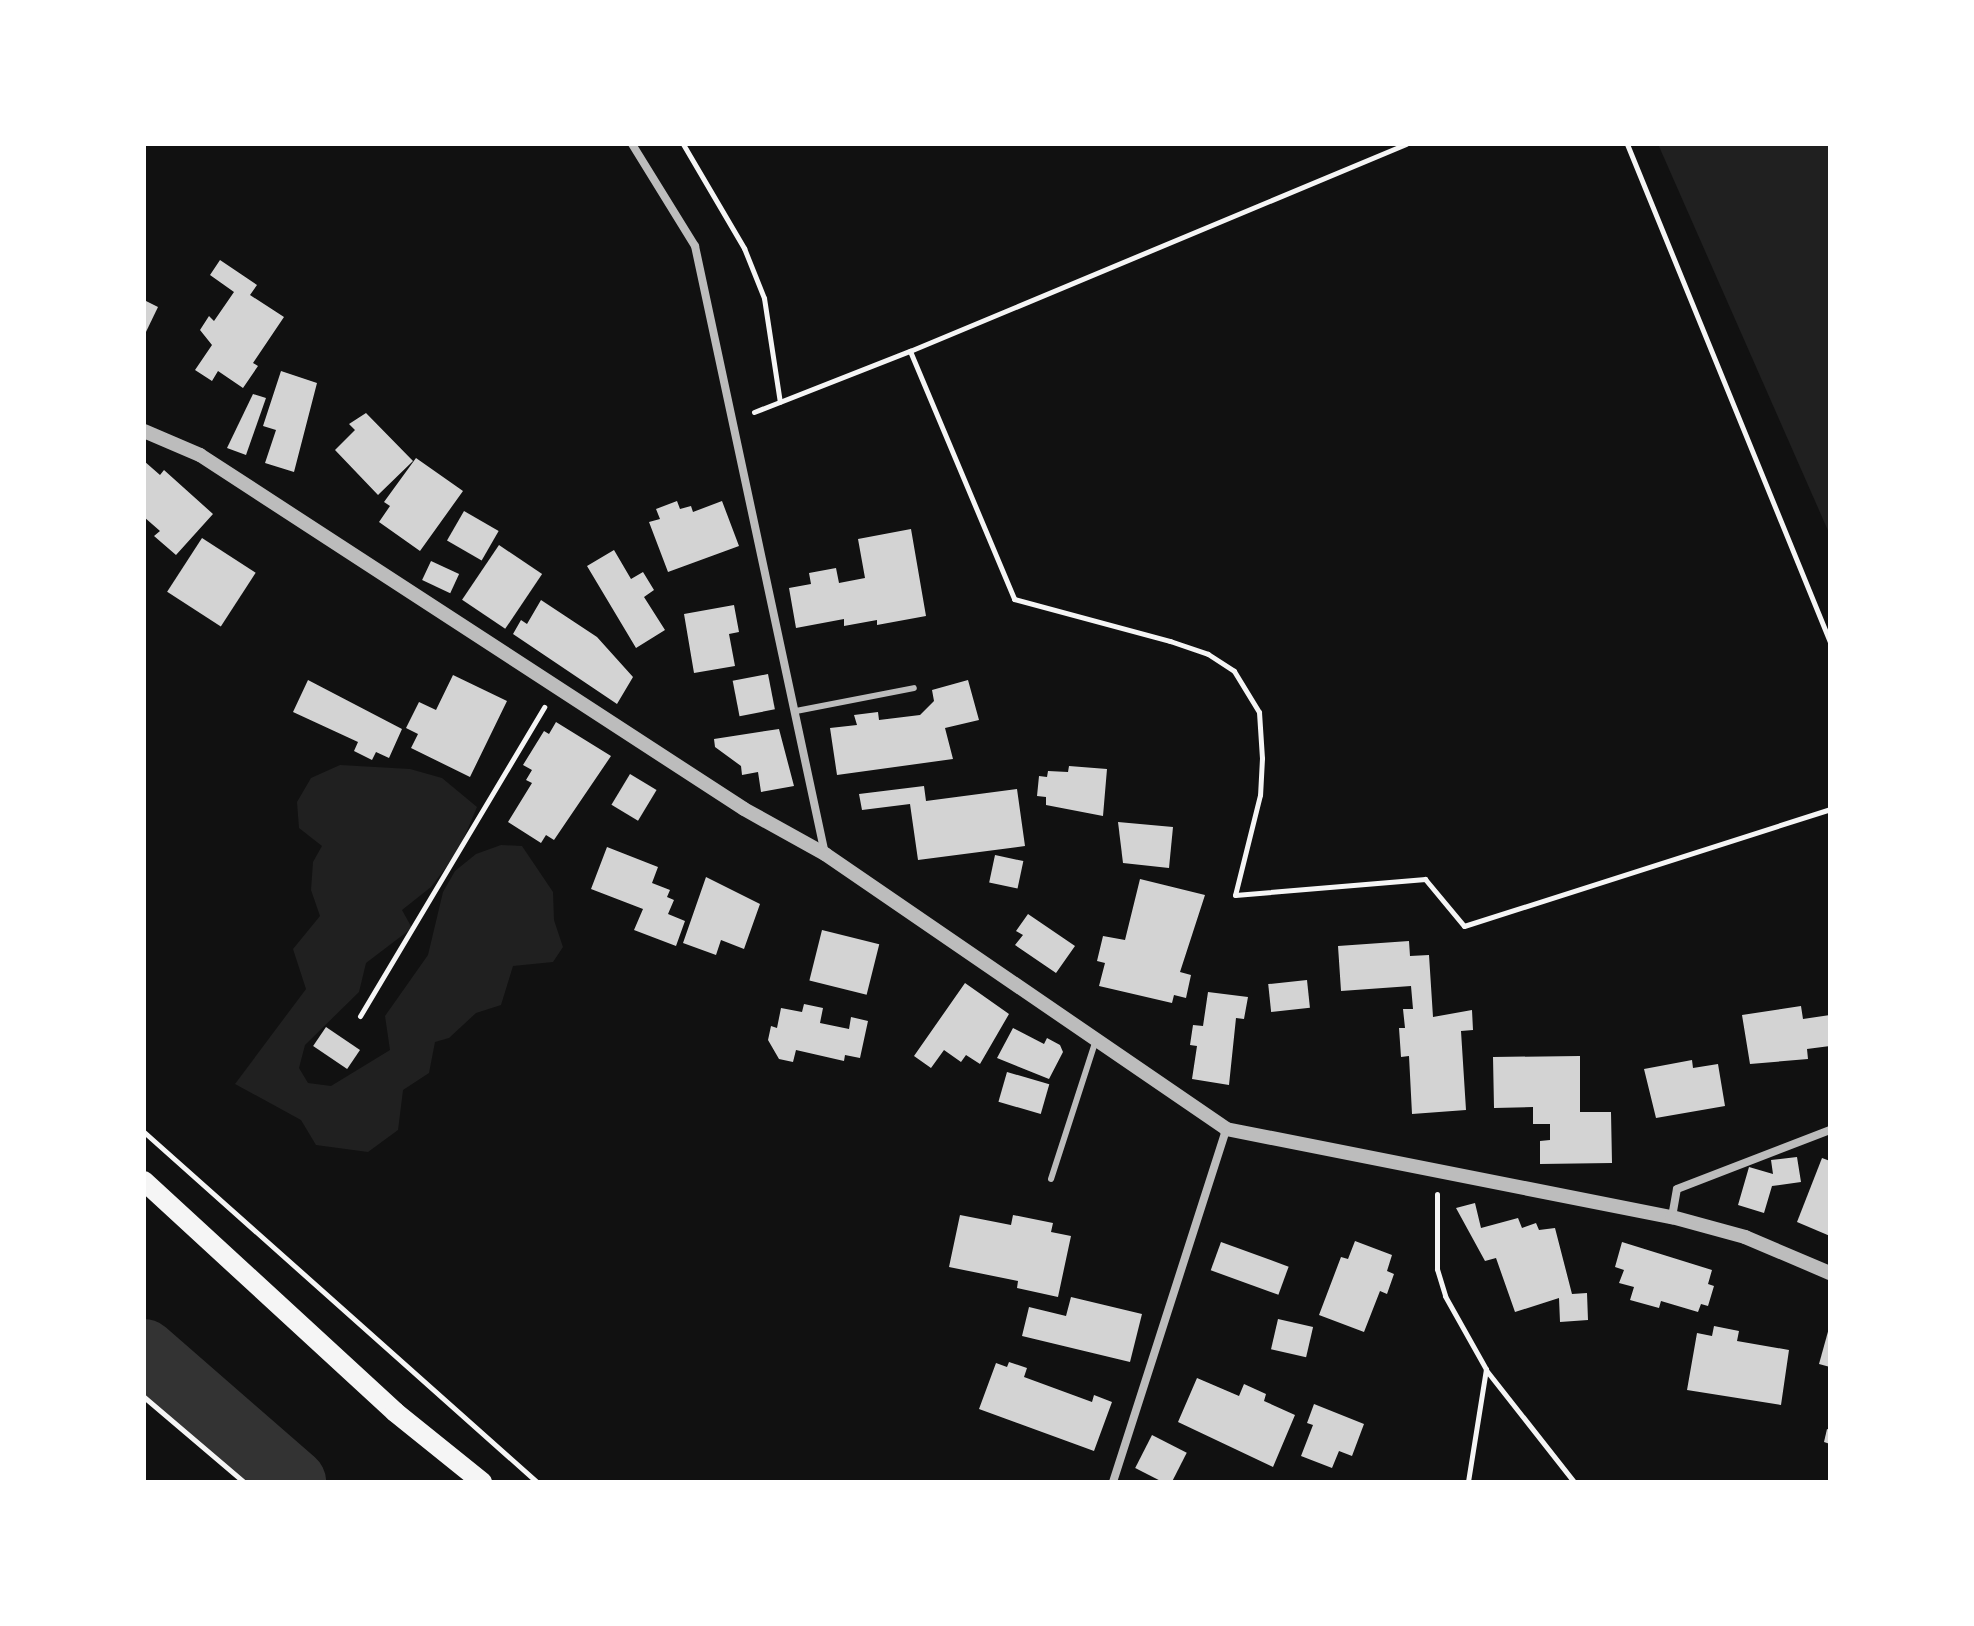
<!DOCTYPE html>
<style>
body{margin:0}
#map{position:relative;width:1974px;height:1626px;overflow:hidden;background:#111;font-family:Overpass,sans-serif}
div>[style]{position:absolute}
.green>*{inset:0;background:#202020}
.river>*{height:66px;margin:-33px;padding:0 33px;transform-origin:33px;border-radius:33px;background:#333}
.building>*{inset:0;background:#d3d3d3;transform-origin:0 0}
.path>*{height:5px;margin:-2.5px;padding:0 2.5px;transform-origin:2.5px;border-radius:2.5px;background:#f5f5f5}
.service>*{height:6px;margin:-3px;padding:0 3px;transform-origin:3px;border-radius:3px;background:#bcbcbc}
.minor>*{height:8px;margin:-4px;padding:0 4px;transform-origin:4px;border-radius:4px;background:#bcbcbc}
.tertiary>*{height:14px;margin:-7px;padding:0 7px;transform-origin:7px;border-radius:7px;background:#bcbcbc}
.primary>*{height:20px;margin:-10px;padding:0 10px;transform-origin:10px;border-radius:10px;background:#f5f5f5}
span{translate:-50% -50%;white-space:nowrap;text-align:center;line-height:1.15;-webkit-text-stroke:8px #fff;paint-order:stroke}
.frame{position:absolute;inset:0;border:146px solid #fff;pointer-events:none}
</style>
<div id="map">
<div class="green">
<div style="clip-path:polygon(1658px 144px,1830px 144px,1830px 535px)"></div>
<div style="clip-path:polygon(340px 765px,410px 769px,442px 778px,477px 807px,458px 852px,431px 887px,402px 910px,412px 928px,366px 963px,359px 992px,305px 1045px,299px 1068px,308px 1083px,331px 1086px,390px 1050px,385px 1016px,428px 955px,443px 892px,455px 871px,476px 854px,501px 845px,522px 846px,553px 892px,554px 920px,563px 947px,553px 962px,513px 966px,501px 1005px,476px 1013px,449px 1038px,435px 1042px,429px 1073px,403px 1090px,398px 1130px,368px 1152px,316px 1145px,301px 1120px,235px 1084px,306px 989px,293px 949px,320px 916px,311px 890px,313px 862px,322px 846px,299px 828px,297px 802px,311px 778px)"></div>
</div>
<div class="river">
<div style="left:144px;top:1352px;width:198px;rotate:41.1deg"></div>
</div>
<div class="building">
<div style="clip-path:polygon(220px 260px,257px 285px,250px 295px,284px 317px,253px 363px,258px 366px,243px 388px,218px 371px,212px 381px,195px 370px,212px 345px,200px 330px,209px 316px,214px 321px,234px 292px,210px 275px)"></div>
<div style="clip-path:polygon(144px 300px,158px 307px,144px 336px)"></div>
<div style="clip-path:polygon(281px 371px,317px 383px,294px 472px,265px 463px,276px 430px,263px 426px)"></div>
<div style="clip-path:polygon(253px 394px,266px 398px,246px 455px,227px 448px)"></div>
<div style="clip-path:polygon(366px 413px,413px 461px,378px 495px,335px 450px,355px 430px,349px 424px)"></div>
<div style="clip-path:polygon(416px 458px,463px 491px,420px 551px,379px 522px,390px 506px,384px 502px)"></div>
<div style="clip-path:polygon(144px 461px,160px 475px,164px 470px,213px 514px,176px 555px,154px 536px,160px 531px,144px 517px)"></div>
<div style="clip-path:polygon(677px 501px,680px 509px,691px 506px,693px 512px,722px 501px,739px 546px,668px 572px,649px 522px,660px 519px,656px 509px)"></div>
<div style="left:464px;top:511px;width:40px;height:34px;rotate:30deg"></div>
<div style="clip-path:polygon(911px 529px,926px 616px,877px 625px,877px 620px,844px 626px,844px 619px,796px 628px,789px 588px,811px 584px,809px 573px,836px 568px,839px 583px,865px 578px,858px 539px)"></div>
<div style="left:202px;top:538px;width:64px;height:64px;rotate:33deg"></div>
<div style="left:499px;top:545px;width:52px;height:66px;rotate:34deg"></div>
<div style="clip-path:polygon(614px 550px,631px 579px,643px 572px,654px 590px,644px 597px,665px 630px,636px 648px,587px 566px)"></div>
<div style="left:431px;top:561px;width:31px;height:21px;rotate:25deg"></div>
<div style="clip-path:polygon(541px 600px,597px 637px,633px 677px,617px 704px,513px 634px,521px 620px,527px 624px)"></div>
<div style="clip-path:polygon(734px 605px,739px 632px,729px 634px,735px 666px,694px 673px,684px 614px)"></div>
<div style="left:768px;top:674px;width:36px;height:36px;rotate:79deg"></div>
<div style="clip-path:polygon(453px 675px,507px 701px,470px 777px,411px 748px,418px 734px,406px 728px,419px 702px,436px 710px)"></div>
<div style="clip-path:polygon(308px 680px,402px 729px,389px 758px,376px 752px,372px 760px,354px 751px,358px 742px,293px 712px)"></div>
<div style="clip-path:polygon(968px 680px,979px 720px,945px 728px,953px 759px,837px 775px,830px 728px,857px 725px,854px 715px,878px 712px,879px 720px,920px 715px,934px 701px,932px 690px)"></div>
<div style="clip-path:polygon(556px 722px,611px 756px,554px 840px,546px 835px,541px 843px,508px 822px,532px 783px,526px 780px,532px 770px,523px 765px,544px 731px,549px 734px)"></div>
<div style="clip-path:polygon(779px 729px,794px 786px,761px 792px,758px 772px,742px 775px,741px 766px,715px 747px,714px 739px)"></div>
<div style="clip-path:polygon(1069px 766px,1107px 769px,1103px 816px,1046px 805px,1046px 797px,1037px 796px,1039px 776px,1047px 777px,1048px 771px,1068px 772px)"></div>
<div style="left:630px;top:774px;width:31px;height:36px;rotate:31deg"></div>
<div style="clip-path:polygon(924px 786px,926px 801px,1017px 789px,1025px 846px,918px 860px,910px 804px,862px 810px,859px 794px)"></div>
<div style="clip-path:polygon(1118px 822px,1173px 827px,1169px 868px,1123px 863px)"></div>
<div style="clip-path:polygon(607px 847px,658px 867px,652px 883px,670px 890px,667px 897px,674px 900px,668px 914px,685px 921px,676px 946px,634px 930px,643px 909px,591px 889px)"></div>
<div style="left:995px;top:855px;width:29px;height:28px;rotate:12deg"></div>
<div style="clip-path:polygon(706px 877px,760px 904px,744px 949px,721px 940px,716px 955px,683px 943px)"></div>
<div style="clip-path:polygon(1140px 879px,1205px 895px,1180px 972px,1191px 975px,1186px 998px,1174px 995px,1172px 1003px,1099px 986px,1105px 963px,1097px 961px,1103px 936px,1125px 940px)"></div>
<div style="clip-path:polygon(1028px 914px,1075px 946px,1056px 973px,1015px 945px,1023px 935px,1016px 931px)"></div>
<div style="left:822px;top:930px;width:59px;height:52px;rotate:14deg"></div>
<div style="clip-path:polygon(1409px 941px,1410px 956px,1429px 955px,1433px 1017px,1472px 1010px,1473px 1030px,1461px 1031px,1466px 1110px,1412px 1114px,1409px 1056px,1401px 1057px,1399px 1028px,1405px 1028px,1403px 1009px,1413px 1009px,1411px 986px,1341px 991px,1338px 946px)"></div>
<div style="left:1307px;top:980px;width:28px;height:39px;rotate:84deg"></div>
<div style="clip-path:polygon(965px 983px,1009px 1014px,980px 1064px,966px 1055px,961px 1062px,944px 1050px,931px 1068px,914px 1056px)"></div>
<div style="clip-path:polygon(1208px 992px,1248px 997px,1244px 1019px,1236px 1018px,1229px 1085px,1192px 1079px,1197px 1046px,1190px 1045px,1193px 1025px,1203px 1026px)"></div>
<div style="clip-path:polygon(804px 1004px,823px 1008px,820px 1023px,849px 1029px,851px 1017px,868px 1021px,860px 1058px,845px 1055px,844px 1061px,796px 1050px,793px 1062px,779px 1059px,768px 1040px,771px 1026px,777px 1028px,781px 1008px,802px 1012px)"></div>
<div style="clip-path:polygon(1801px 1006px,1803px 1019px,1830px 1015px,1830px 1046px,1807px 1049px,1808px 1059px,1750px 1064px,1742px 1015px)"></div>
<div style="left:326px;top:1027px;width:41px;height:23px;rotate:34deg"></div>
<div style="clip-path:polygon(1013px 1028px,1044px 1044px,1047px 1038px,1060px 1045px,1063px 1052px,1049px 1079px,997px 1058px)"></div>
<div style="clip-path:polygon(1580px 1056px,1580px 1112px,1611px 1112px,1612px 1163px,1540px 1164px,1540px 1141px,1550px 1140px,1550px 1124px,1533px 1124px,1533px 1107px,1494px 1108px,1493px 1057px)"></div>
<div style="clip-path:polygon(1692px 1060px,1693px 1068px,1718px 1064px,1725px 1106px,1656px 1118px,1644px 1069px)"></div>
<div style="left:1007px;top:1072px;width:44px;height:31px;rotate:16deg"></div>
<div style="clip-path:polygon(1797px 1157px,1801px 1182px,1772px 1186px,1764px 1213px,1738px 1205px,1749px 1167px,1773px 1174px,1771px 1160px)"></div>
<div style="clip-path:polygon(1822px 1158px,1830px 1161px,1830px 1236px,1797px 1222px)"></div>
<div style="clip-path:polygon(1475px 1203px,1481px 1228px,1518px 1218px,1522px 1228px,1536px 1223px,1539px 1230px,1555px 1228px,1572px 1294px,1587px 1293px,1588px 1320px,1560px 1322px,1559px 1298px,1515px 1312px,1496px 1258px,1485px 1261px,1456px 1208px)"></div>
<div style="clip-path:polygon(960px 1215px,1011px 1225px,1013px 1215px,1053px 1223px,1051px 1232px,1071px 1236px,1058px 1297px,1017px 1288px,1018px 1281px,949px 1267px)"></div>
<div style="clip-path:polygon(1355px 1241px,1392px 1255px,1387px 1271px,1394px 1274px,1387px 1294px,1380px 1291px,1364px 1332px,1319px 1315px,1341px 1257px,1348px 1259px)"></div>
<div style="left:1221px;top:1242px;width:72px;height:30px;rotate:20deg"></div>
<div style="clip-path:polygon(1622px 1242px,1712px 1270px,1708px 1284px,1714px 1286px,1708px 1306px,1701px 1304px,1698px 1312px,1661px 1301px,1659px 1308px,1630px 1300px,1634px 1287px,1619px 1283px,1624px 1270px,1615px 1267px)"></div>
<div style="clip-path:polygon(1071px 1297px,1142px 1314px,1130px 1362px,1022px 1336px,1029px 1307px,1066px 1316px)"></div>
<div style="left:1278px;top:1319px;width:36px;height:31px;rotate:13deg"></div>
<div style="clip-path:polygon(1714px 1326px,1739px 1331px,1737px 1341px,1789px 1350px,1781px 1405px,1687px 1390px,1697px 1333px,1712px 1336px)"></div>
<div style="clip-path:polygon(1829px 1328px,1830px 1328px,1830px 1367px,1819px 1364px)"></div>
<div style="clip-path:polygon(1009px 1362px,1027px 1368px,1024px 1377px,1092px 1402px,1094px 1395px,1112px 1402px,1094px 1451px,979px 1409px,996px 1363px,1007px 1367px)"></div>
<div style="clip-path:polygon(1197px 1378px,1239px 1396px,1244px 1384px,1266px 1394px,1264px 1401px,1295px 1415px,1273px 1467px,1178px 1422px)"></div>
<div style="clip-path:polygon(1314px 1404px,1364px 1424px,1352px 1456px,1339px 1451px,1332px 1468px,1301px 1456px,1313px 1425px,1307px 1423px)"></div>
<div style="clip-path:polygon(1827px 1429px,1830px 1430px,1830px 1444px,1824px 1442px)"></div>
<div style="left:1152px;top:1435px;width:39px;height:37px;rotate:27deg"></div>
</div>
<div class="path">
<div style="left:683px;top:144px;width:121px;rotate:59.6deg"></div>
<div style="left:744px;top:248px;width:54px;rotate:68.2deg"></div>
<div style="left:764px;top:298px;width:105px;rotate:81.3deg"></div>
<div style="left:1406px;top:144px;width:537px;rotate:157.35deg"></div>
<div style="left:910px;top:351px;width:269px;rotate:67.2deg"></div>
<div style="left:1014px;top:599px;width:162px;rotate:15.1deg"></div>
<div style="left:1170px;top:641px;width:40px;rotate:18.9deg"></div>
<div style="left:1208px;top:654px;width:31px;rotate:33deg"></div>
<div style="left:1234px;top:671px;width:48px;rotate:58.6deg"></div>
<div style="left:1259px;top:712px;width:46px;rotate:86.3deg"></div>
<div style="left:1262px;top:758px;width:37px;rotate:93deg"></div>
<div style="left:1260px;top:795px;width:103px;rotate:104deg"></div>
<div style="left:1235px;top:895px;width:191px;rotate:-4.8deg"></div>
<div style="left:1425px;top:879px;width:61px;rotate:50.3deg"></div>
<div style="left:1464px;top:926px;width:384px;rotate:-17.7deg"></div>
<div style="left:1627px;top:144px;width:538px;rotate:67.82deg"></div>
<div style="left:754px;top:412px;width:168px;rotate:-21.4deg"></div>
<div style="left:360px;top:1016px;width:360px;rotate:-59.2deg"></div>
<div style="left:144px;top:1132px;width:526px;rotate:41.69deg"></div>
<div style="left:1437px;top:1194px;width:75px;rotate:90deg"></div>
<div style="left:1437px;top:1269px;width:28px;rotate:73deg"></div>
<div style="left:1445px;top:1296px;width:84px;rotate:60.7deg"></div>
<div style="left:1486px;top:1369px;width:114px;rotate:99.1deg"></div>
<div style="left:1486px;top:1370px;width:142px;rotate:51.8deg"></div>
<div style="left:144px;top:1397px;width:131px;rotate:40.4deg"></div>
</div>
<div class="service">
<div style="left:796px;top:711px;width:120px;rotate:-11deg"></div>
<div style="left:1051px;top:1179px;width:146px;rotate:-72.1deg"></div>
</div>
<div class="minor">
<div style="left:632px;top:144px;width:120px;rotate:58.3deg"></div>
<div style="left:695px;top:246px;width:622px;rotate:77.93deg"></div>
<div style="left:1672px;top:1217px;width:28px;rotate:-80deg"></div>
<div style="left:1677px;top:1189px;width:164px;rotate:-21.1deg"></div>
<div style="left:1113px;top:1482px;width:371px;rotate:-72.2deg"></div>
</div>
<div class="tertiary">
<div style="left:144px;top:431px;width:61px;rotate:23.2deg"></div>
<div style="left:200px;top:455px;width:649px;rotate:33.05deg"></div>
<div style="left:744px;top:809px;width:93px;rotate:29.1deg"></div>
<div style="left:825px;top:854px;width:486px;rotate:34.4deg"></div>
<div style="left:1226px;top:1129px;width:455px;rotate:11.2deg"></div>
<div style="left:1672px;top:1217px;width:76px;rotate:15.3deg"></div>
<div style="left:1745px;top:1237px;width:92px;rotate:23deg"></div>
</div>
<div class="primary">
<div style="left:144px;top:1181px;width:341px;rotate:42.6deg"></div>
<div style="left:395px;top:1412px;width:112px;rotate:38.8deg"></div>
</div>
<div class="frame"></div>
</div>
